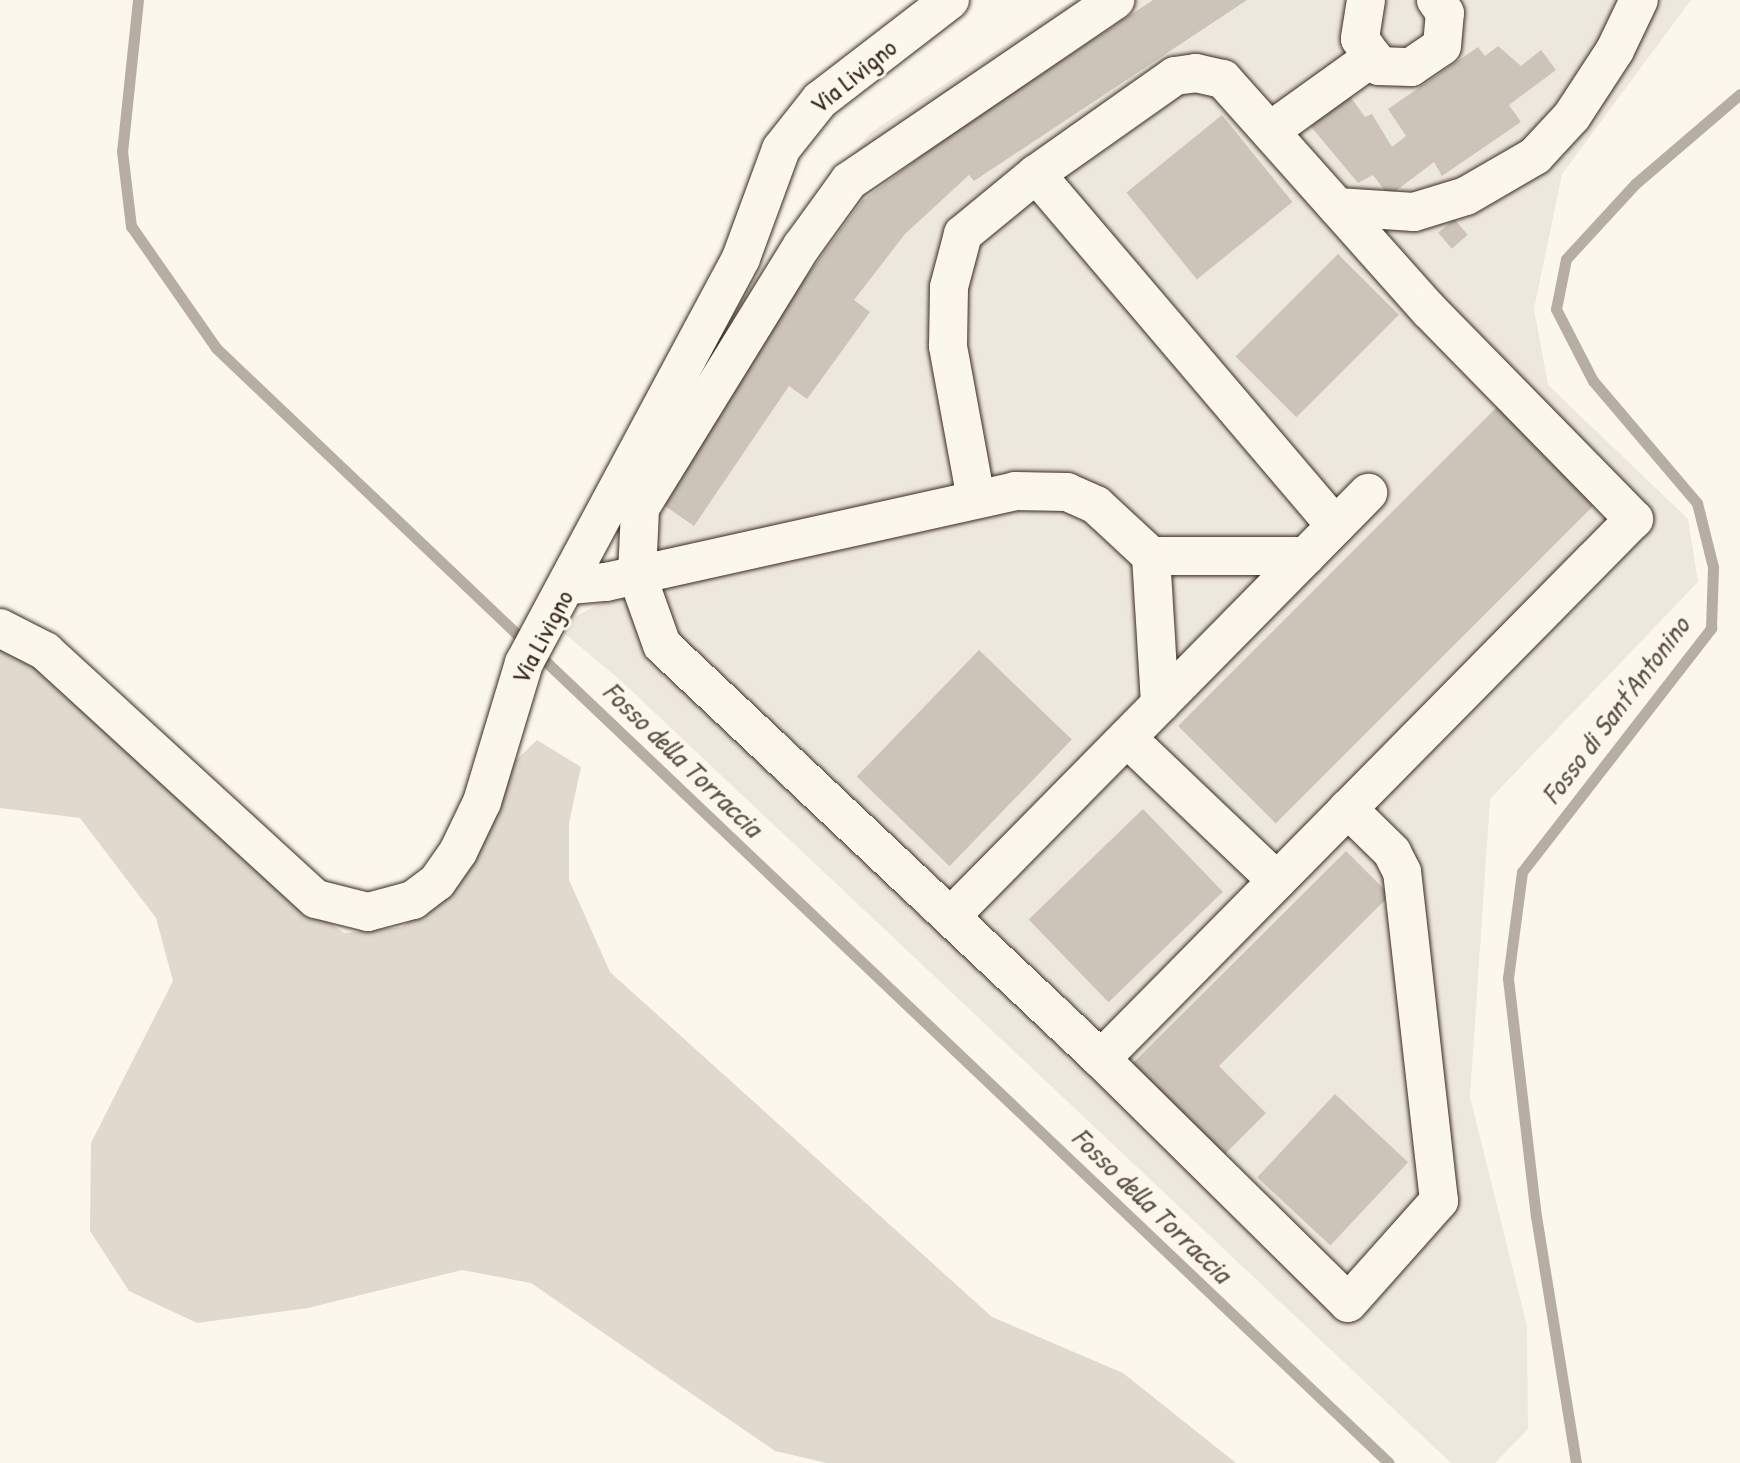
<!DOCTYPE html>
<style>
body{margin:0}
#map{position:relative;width:1740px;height:1463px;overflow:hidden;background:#fbf7ec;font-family:"Patrick Hand",sans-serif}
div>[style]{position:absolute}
.built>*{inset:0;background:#ede8dd}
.green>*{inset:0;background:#dfd9ce}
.stream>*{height:11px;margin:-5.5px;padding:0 5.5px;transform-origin:5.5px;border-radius:5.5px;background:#b6aea2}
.building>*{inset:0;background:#ccc4b9;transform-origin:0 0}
.roads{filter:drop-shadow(0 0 2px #3b2a1e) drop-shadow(0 0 2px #3b2a1e)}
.minor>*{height:38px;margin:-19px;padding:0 19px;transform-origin:19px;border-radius:19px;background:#fbf7ec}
span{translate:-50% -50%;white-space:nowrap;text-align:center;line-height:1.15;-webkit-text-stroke:6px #fbf7ec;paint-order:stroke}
.street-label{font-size:26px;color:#3b2a1e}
.water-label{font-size:28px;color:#605246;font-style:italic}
</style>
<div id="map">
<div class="built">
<div style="clip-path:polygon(1074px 0,1691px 0,1562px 174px,1534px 309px,1548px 385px,1688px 519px,1698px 582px,1490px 799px,1470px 1097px,1527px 1326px,1528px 1429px,1495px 1463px,1451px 1463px,619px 679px,564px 633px,575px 617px,611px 597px,625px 520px,804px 218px,870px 133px)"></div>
</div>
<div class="green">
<div style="clip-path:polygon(0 644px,32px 653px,272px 881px,344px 933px,402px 927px,460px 884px,511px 765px,537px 740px,581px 767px,569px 823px,569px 880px,610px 972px,992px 1317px,1123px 1373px,1236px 1463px,827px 1463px,775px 1451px,531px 1283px,462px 1270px,308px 1308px,197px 1323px,129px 1291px,90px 1231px,91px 1143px,173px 981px,156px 918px,80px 818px,0 808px)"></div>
</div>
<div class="stream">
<div style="left:138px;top:0;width:152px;rotate:96deg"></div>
<div style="left:122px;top:151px;width:76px;rotate:83.2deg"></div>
<div style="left:131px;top:226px;width:149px;rotate:55.1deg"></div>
<div style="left:216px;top:348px;width:1618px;rotate:43.55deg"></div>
<div style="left:1576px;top:1463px;width:249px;rotate:-99.2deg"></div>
<div style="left:1536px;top:1217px;width:241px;rotate:-96.7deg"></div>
<div style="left:1508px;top:978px;width:107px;rotate:-82.5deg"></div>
<div style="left:1522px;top:872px;width:309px;rotate:-52.2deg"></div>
<div style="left:1711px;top:628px;width:61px;rotate:-88.1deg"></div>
<div style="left:1713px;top:567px;width:66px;rotate:-104deg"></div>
<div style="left:1697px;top:503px;width:160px;rotate:-130.4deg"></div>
<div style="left:1593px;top:381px;width:81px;rotate:-117.2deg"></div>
<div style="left:1556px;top:309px;width:51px;rotate:-78.7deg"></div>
<div style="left:1566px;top:259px;width:102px;rotate:-47.4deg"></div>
<div style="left:1635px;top:184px;width:138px;rotate:-40.6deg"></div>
</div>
<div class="building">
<div style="clip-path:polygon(1153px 0,1247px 0,974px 181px,969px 175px,905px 234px,854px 300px,870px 312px,807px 399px,789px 386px,694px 526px,655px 499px,761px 338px,862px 201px,945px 138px)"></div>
<div style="clip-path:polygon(1498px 46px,1521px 66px,1541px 50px,1556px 70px,1509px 105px,1521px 122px,1442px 176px,1434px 162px,1389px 196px,1373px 175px,1358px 183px,1308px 123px,1349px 95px,1365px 117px,1372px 114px,1392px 147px,1406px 136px,1388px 109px,1478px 47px,1485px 56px)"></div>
<div style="left:1222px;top:115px;width:112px;height:123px;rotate:51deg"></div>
<div style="left:1454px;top:219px;width:21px;height:21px;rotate:49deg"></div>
<div style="left:1338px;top:254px;width:86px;height:145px;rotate:45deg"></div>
<div style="left:1497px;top:407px;width:138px;height:451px;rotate:45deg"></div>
<div style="left:979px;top:650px;width:129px;height:176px;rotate:44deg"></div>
<div style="left:1143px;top:809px;width:115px;height:159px;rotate:46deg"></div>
<div style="clip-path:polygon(1346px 851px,1390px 895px,1219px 1066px,1266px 1113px,1224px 1155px,1132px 1064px)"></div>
<div style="left:1335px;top:1094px;width:100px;height:114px;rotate:43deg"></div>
</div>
<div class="roads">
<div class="minor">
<div style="left:1366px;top:0;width:39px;rotate:99deg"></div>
<div style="left:1360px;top:39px;width:33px;rotate:55deg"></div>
<div style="left:1379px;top:66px;width:32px;rotate:2deg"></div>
<div style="left:1411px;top:67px;width:37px;rotate:-34deg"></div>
<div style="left:1442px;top:46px;width:33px;rotate:-85deg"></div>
<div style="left:1445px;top:13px;width:16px;rotate:-125deg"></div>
<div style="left:1270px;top:131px;width:127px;rotate:-35.7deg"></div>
<div style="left:1036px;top:174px;width:462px;rotate:49.6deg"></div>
<div style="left:1337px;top:207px;width:77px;rotate:3.7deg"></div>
<div style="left:1414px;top:212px;width:54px;rotate:-17.1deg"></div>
<div style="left:1466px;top:196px;width:80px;rotate:-30.1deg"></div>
<div style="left:1535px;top:156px;width:54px;rotate:-47.2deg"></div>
<div style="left:1572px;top:116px;width:79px;rotate:-56.9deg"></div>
<div style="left:1615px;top:50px;width:55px;rotate:-64.4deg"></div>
<div style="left:976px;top:499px;width:156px;rotate:-100.4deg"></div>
<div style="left:948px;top:346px;width:59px;rotate:-89deg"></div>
<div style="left:949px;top:287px;width:55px;rotate:-75.2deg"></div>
<div style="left:963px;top:234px;width:94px;rotate:-39.4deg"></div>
<div style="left:1036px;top:174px;width:170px;rotate:-35.2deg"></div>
<div style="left:1175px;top:76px;width:21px;rotate:-8deg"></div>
<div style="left:1196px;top:73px;width:28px;rotate:13deg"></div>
<div style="left:1223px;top:79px;width:310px;rotate:48.3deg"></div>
<div style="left:1429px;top:310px;width:293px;rotate:45.6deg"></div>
<div style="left:1634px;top:519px;width:759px;rotate:134.63deg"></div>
<div style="left:1101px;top:1059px;width:603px;rotate:-136.68deg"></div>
<div style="left:662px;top:645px;width:74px;rotate:-109.7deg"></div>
<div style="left:637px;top:575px;width:67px;rotate:-87.4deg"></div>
<div style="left:640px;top:508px;width:308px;rotate:-58.3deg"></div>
<div style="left:802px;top:246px;width:80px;rotate:-54.1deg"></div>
<div style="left:849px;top:181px;width:322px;rotate:-34.2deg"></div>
<div style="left:1151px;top:556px;width:155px"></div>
<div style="left:570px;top:585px;width:36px;rotate:-5deg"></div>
<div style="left:606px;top:582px;width:419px;rotate:-12.5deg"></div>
<div style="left:1015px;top:491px;width:52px;rotate:1.1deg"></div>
<div style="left:1067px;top:492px;width:32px;rotate:24deg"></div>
<div style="left:1096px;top:505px;width:75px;rotate:42.8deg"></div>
<div style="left:1151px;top:556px;width:148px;rotate:86.5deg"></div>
<div style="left:0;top:628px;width:51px;rotate:27.1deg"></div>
<div style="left:45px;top:651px;width:367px;rotate:42.5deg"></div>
<div style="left:316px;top:899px;width:54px;rotate:14deg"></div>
<div style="left:368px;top:912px;width:47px;rotate:-14.9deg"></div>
<div style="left:413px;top:900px;width:30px;rotate:-37deg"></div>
<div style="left:437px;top:882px;width:37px;rotate:-55deg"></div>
<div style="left:458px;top:852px;width:55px;rotate:-64.4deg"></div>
<div style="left:482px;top:802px;width:145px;rotate:-73.2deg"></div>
<div style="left:524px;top:663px;width:459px;rotate:-61.8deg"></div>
<div style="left:741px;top:258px;width:116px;rotate:-69.8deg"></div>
<div style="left:781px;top:149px;width:63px;rotate:-51.5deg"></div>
<div style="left:820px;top:100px;width:164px;rotate:-37.6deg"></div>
<div style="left:1127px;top:738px;width:207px;rotate:43.6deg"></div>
<div style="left:952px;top:915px;width:593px;rotate:-45.41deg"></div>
<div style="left:1101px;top:1059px;width:347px;rotate:44.6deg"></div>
<div style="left:1348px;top:1303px;width:137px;rotate:-48.3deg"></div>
<div style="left:1439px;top:1201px;width:331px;rotate:-96.4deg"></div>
<div style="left:1402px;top:872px;width:22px;rotate:-117deg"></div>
<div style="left:1392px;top:852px;width:62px;rotate:-135.7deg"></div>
</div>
</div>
<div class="street-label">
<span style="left:853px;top:76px;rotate:-39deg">Via Livigno</span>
<span style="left:542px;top:637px;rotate:-62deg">Via Livigno</span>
</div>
<div class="water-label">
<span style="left:1615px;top:710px;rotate:-53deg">Fosso di Sant'Antonino</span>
<span style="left:683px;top:759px;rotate:44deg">Fosso della Torraccia</span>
<span style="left:1152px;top:1205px;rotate:44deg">Fosso della Torraccia</span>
</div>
</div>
